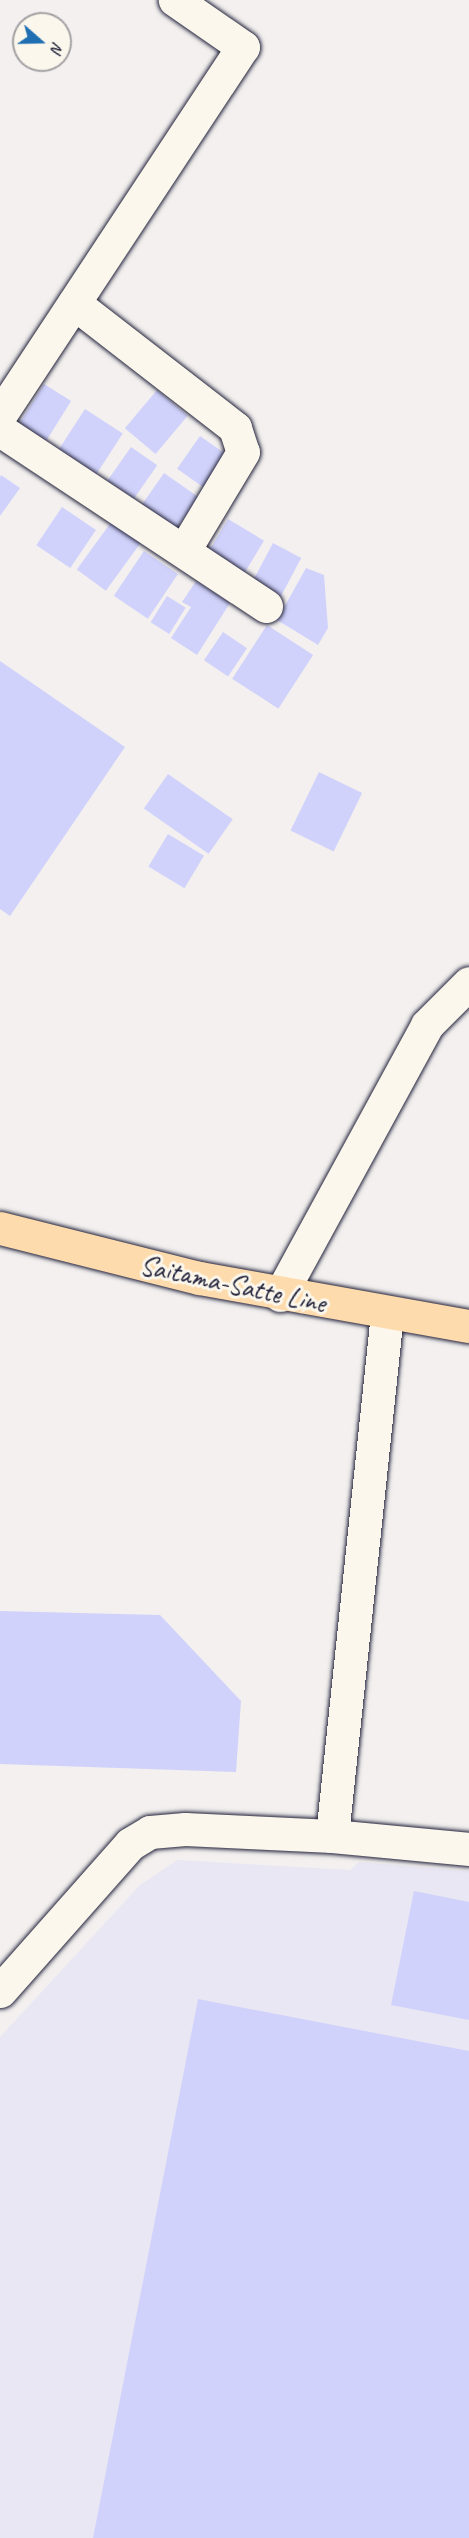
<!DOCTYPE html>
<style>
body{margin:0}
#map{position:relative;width:469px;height:2538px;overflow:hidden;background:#f3f0ef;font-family:Caveat,sans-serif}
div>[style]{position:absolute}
.built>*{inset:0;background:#e9e7f3}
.building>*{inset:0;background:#d1d2fb;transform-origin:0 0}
.roads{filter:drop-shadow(0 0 2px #22223b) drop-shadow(0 0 2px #22223b)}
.minor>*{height:33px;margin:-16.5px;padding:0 16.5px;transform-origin:16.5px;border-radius:16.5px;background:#fbf7ec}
.major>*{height:33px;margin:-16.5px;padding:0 16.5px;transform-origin:16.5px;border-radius:16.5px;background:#fedbac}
span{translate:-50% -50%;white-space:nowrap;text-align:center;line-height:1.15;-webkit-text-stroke:6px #fbf7ec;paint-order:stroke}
.street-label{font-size:28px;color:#22223b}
.north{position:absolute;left:12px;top:12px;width:60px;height:60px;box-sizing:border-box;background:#fbf7ec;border:2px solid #a4a2a5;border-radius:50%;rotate:110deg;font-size:16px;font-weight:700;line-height:24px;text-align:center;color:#22223b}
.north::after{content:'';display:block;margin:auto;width:21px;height:27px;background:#1f6fb2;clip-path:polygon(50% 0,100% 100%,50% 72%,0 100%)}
</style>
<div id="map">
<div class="built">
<div style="clip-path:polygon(177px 1860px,350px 1870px,359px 1862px,469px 1871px,469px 2538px,0 2538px,0 2037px,140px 1885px)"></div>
</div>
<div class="building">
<div style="left:44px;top:384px;width:32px;height:49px;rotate:32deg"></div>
<div style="left:157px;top:390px;width:40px;height:50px;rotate:40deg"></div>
<div style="left:85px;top:409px;width:45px;height:55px;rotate:33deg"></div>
<div style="left:200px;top:436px;width:33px;height:40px;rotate:35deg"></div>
<div style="left:131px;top:447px;width:32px;height:41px;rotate:35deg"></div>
<div style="left:164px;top:473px;width:42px;height:42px;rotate:35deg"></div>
<div style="clip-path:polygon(1px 475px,20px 488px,0 516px,0 477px)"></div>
<div style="left:62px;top:507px;width:41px;height:46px;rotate:34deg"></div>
<div style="left:228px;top:519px;width:42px;height:46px;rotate:31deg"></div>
<div style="left:112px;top:521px;width:36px;height:60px;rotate:36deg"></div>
<div style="left:273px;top:543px;width:32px;height:47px;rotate:28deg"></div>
<div style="left:144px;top:551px;width:41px;height:54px;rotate:34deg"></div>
<div style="clip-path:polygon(306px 568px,324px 575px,328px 628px,318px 645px,277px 620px)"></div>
<div style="clip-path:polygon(196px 581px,230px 603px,197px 655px,171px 638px,191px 607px,182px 602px)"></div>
<div style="left:167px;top:596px;width:22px;height:31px;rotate:32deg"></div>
<div style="left:267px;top:625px;width:55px;height:64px;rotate:33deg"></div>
<div style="left:223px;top:632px;width:29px;height:34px;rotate:34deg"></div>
<div style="clip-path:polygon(0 661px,125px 747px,10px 916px,0 909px)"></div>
<div style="left:319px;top:772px;width:48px;height:65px;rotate:26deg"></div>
<div style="left:168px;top:774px;width:79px;height:42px;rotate:35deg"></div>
<div style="left:168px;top:834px;width:42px;height:38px;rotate:31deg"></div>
<div style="clip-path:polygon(0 1611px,160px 1615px,241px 1701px,236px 1772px,0 1764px)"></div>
<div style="clip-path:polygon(414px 1891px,469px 1902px,469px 2020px,391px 2005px)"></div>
<div style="clip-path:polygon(198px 1999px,469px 2051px,469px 2538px,93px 2538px)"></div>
</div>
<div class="roads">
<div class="minor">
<div style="left:74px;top:303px;width:204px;rotate:37.8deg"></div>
<div style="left:235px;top:428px;width:25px;rotate:72deg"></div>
<div style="left:243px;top:452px;width:114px;rotate:121deg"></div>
<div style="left:0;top:415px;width:441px;rotate:-56.6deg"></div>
<div style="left:243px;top:47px;width:83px;rotate:-145.3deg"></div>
<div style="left:0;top:430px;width:319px;rotate:33.5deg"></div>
<div style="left:280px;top:1295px;width:307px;rotate:-61.4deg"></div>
<div style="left:427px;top:1025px;width:59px;rotate:-45deg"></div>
<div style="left:332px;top:1836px;width:525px;rotate:-83.99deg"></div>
<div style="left:0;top:1991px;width:196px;rotate:-48.5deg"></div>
<div style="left:130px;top:1844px;width:23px;rotate:-31deg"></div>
<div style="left:150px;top:1832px;width:35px;rotate:-5deg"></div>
<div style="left:185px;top:1829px;width:147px;rotate:2.7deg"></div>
<div style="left:332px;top:1836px;width:138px;rotate:5.4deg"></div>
</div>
<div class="major">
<div style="left:0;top:1228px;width:205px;rotate:14.1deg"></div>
<div style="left:199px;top:1278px;width:274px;rotate:10.1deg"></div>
</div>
</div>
<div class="street-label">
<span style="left:233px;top:1284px;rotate:12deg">Saitama-Satte Line</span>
</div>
<div class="north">N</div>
</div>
